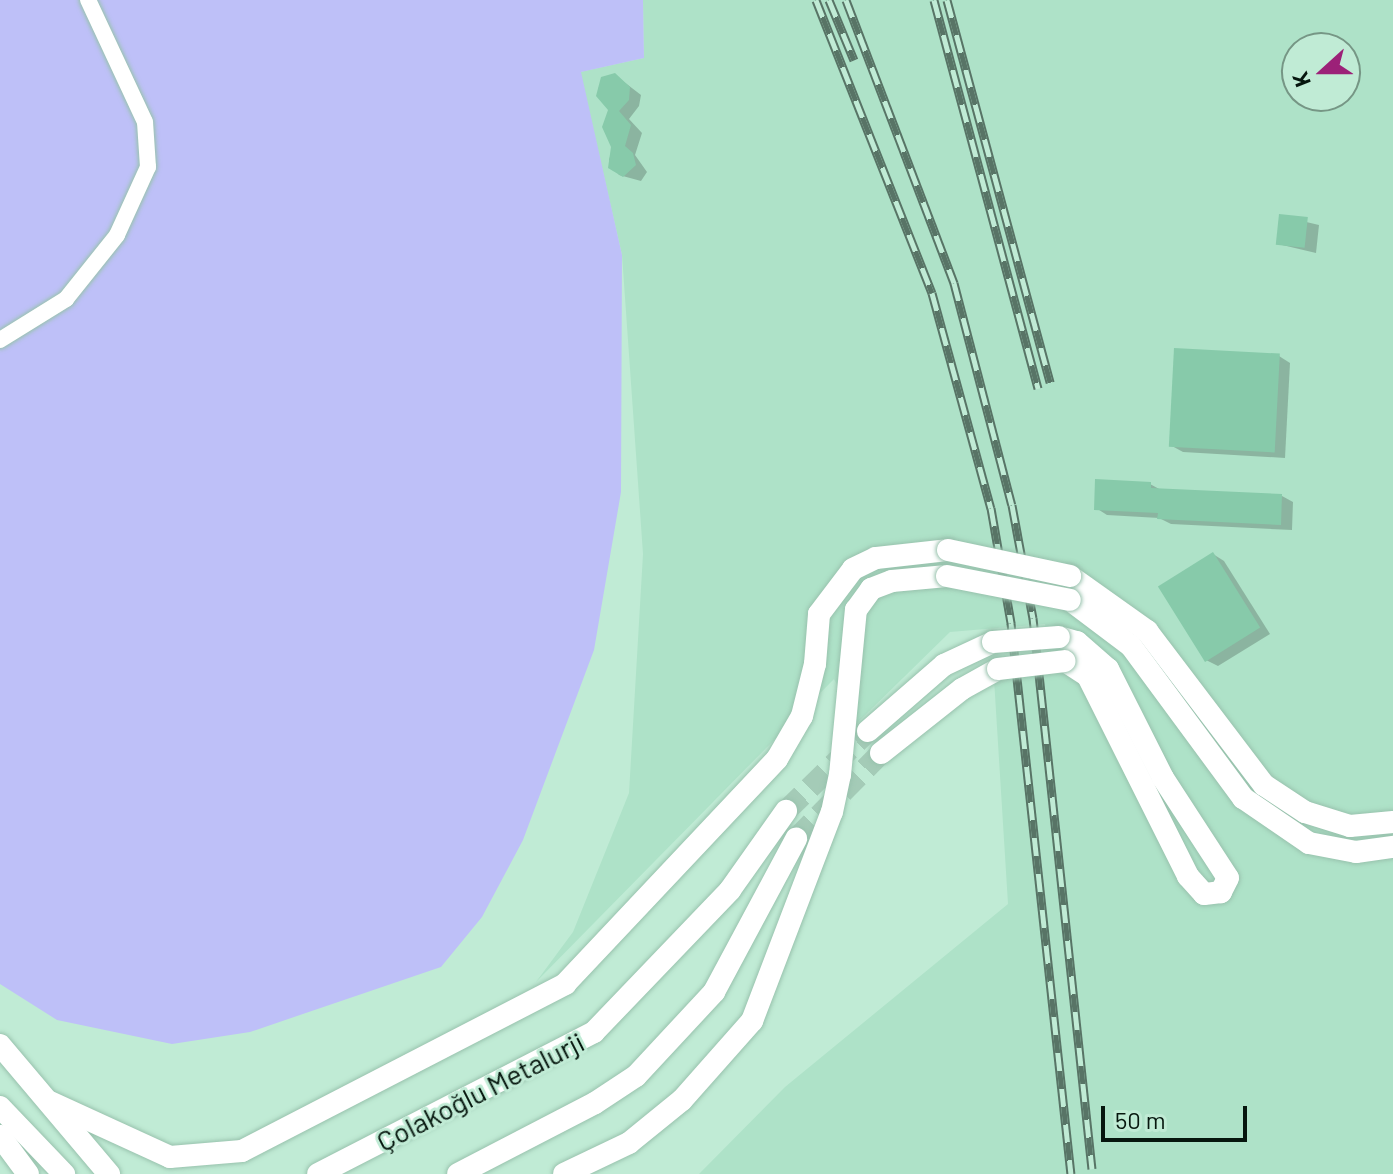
<!DOCTYPE html>
<meta charset="utf-8">
<style>
body{margin:0}
#map{position:relative;width:1393px;height:1174px;overflow:hidden;background:#c0ebd5;font-family:Barlow,sans-serif}
div>[style]{position:absolute}
.built>*{inset:0;background:#aee2c8}
.green>*{inset:0;background:#bec0f8}
.shadow>*{inset:0;background:#0003}
.building>*{inset:0;background:#87caaa;transform-origin:0 0}
.secondary-tunnel>*{height:22px;margin-top:-11px;transform-origin:0;background:repeating-linear-gradient(90deg,#a4cbb7 0 22px,transparent 0 33px)}
.roads{filter:drop-shadow(0 0 2px #98c2ad) drop-shadow(0 0 2px #98c2ad)}
.minor>*{height:16px;margin:-8px;padding:0 8px;transform-origin:8px;border-radius:8px;background:#fff}
.secondary>*{height:22px;margin:-11px;padding:0 11px;transform-origin:11px;border-radius:11px;background:#fff}
.rail>*{height:9px;margin-top:-4.5px;transform-origin:0;background:repeating-linear-gradient(90deg,#c0ebd5 0 18px,#587466 0 36px);box-sizing:border-box;border-block:2px solid #587466}
.bridges{filter:drop-shadow(0 0 2px #98c2ad) drop-shadow(0 0 2px #98c2ad)}
.secondary-bridge>*{height:22px;margin:-11px;padding:0 11px;transform-origin:11px;border-radius:11px;background:#fff}
span{translate:-50% -50%;white-space:nowrap;text-align:center;line-height:1.15;-webkit-text-stroke:6px #c0ebd5;paint-order:stroke}
.street-label{font-size:28px;color:#06160e}
.north{position:absolute;left:1281px;top:32px;width:80px;height:80px;box-sizing:border-box;background:#c0ebd5;border:2px solid #769685;border-radius:50%;rotate:249deg;font-size:22px;font-weight:700;line-height:32px;text-align:center;color:#06160e}
.north::after{content:'';display:block;margin:auto;width:28px;height:36px;background:#9c2178;clip-path:polygon(50% 0,100% 100%,50% 72%,0 100%)}
.scale{position:absolute;left:1101px;top:1106px;width:146px;height:36px;box-sizing:border-box;border:4px solid #06160e;border-top:0;padding-left:10px;font-size:24px;line-height:28px;white-space:nowrap;color:#06160e;-webkit-text-stroke:6px #c0ebd5;paint-order:stroke}
</style>
<div id="map">
<div class="built">
<div style="clip-path:polygon(evenodd,643px 0,1393px 0,1393px 1174px,699px 1174px,785px 1087px,1008px 904px,994px 679px,1053px 672px,1045px 624px,950px 632px,857px 723px,834px 679px,536px 982px,573px 932px,629px 793px,643px 554px,622px 255px,580px 72px,644px 58px,643px 0,1297px 48px,1345px 48px,1345px 96px,1297px 96px,1297px 48px)"></div>
</div>
<div class="green">
<div style="clip-path:polygon(0 0,643px 0,644px 58px,581px 72px,622px 255px,621px 492px,594px 650px,523px 840px,482px 917px,441px 967px,250px 1032px,172px 1044px,57px 1020px,0 984px)"></div>
</div>
<div class="shadow">
<div style="clip-path:polygon(615px 75px,641px 95px,639px 106px,629px 119px,642px 133px,635px 155px,647px 172px,641px 181px,619px 175px,609px 160px,613px 147px,610px 109px,598px 89px,603px 79px)"></div>
<div style="clip-path:polygon(1281px 216px,1319px 225px,1316px 253px,1278px 244px)"></div>
<div style="clip-path:polygon(1279px 356px,1290px 363px,1285px 458px,1183px 452px,1172px 446px)"></div>
<div style="clip-path:polygon(1150px 484px,1161px 490px,1282px 496px,1293px 502px,1292px 530px,1171px 524px,1159px 518px,1107px 515px,1096px 508px)"></div>
<div style="clip-path:polygon(1213px 554px,1224px 561px,1270px 634px,1218px 666px,1206px 660px)"></div>
</div>
<div class="building">
<div style="clip-path:polygon(615px 73px,630px 87px,629px 100px,619px 111px,631px 125px,625px 146px,633px 153px,636px 165px,623px 177px,608px 168px,611px 147px,602px 127px,608px 110px,596px 96px,601px 77px)"></div>
<div style="left:1279px;top:214px;width:29px;height:31px;rotate:6deg"></div>
<div style="left:1174px;top:348px;width:106px;height:99px;rotate:3deg"></div>
<div style="clip-path:polygon(1095px 479px,1151px 482px,1151px 488px,1282px 494px,1281px 525px,1157px 519px,1158px 513px,1094px 510px)"></div>
<div style="left:1213px;top:552px;width:89px;height:65px;rotate:58deg"></div>
</div>
<div class="secondary-tunnel">
<div style="left:786px;top:811px;width:115px;rotate:-44.3deg"></div>
<div style="left:796px;top:839px;width:121px;rotate:-45.3deg"></div>
</div>
<div class="roads">
<div class="minor">
<div style="left:0;top:340px;width:78px;rotate:-31.8deg"></div>
<div style="left:66px;top:299px;width:82px;rotate:-51.4deg"></div>
<div style="left:117px;top:235px;width:75px;rotate:-65.5deg"></div>
<div style="left:148px;top:167px;width:45px;rotate:-93.8deg"></div>
<div style="left:145px;top:122px;width:135px;rotate:-115deg"></div>
</div>
<div class="secondary">
<div style="left:1070px;top:576px;width:95px;rotate:35.5deg"></div>
<div style="left:1147px;top:631px;width:193px;rotate:52.8deg"></div>
<div style="left:1264px;top:785px;width:49px;rotate:33.4deg"></div>
<div style="left:1305px;top:812px;width:47px;rotate:17.3deg"></div>
<div style="left:1350px;top:826px;width:43px;rotate:-5.3deg"></div>
<div style="left:1070px;top:600px;width:76px;rotate:37deg"></div>
<div style="left:1131px;top:646px;width:189px;rotate:53.6deg"></div>
<div style="left:1243px;top:798px;width:80px;rotate:34.3deg"></div>
<div style="left:1309px;top:843px;width:48px;rotate:10.8deg"></div>
<div style="left:1356px;top:852px;width:37px;rotate:-8deg"></div>
<div style="left:1059px;top:637px;width:19px;rotate:16deg"></div>
<div style="left:1077px;top:642px;width:41px;rotate:41.1deg"></div>
<div style="left:1108px;top:669px;width:122px;rotate:63.2deg"></div>
<div style="left:1163px;top:778px;width:119px;rotate:57deg"></div>
<div style="left:1228px;top:878px;width:16px;rotate:117deg"></div>
<div style="left:1221px;top:892px;width:17px;rotate:173deg"></div>
<div style="left:1204px;top:894px;width:24px;rotate:-132deg"></div>
<div style="left:1188px;top:876px;width:224px;rotate:-116.6deg"></div>
<div style="left:1088px;top:676px;width:27px;rotate:-147deg"></div>
<div style="left:868px;top:731px;width:101px;rotate:-41deg"></div>
<div style="left:944px;top:665px;width:54px;rotate:-25.1deg"></div>
<div style="left:881px;top:753px;width:103px;rotate:-38.3deg"></div>
<div style="left:962px;top:689px;width:41px;rotate:-29.1deg"></div>
<div style="left:0;top:1045px;width:169px;rotate:49.8deg"></div>
<div style="left:50px;top:1102px;width:132px;rotate:24.6deg"></div>
<div style="left:170px;top:1157px;width:72px;rotate:-4.8deg"></div>
<div style="left:242px;top:1151px;width:364px;rotate:-27.3deg"></div>
<div style="left:565px;top:984px;width:309px;rotate:-46.7deg"></div>
<div style="left:777px;top:759px;width:50px;rotate:-59.8deg"></div>
<div style="left:802px;top:716px;width:54px;rotate:-76deg"></div>
<div style="left:815px;top:664px;width:50px;rotate:-85.4deg"></div>
<div style="left:819px;top:614px;width:56px;rotate:-52.9deg"></div>
<div style="left:853px;top:569px;width:25px;rotate:-26deg"></div>
<div style="left:876px;top:558px;width:72px;rotate:-6.3deg"></div>
<div style="left:0;top:1107px;width:93px;rotate:46.3deg"></div>
<div style="left:0;top:1136px;width:47px;rotate:53.6deg"></div>
<div style="left:318px;top:1174px;width:310px;rotate:-27.2deg"></div>
<div style="left:594px;top:1032px;width:197px;rotate:-46.2deg"></div>
<div style="left:730px;top:890px;width:97px;rotate:-54.7deg"></div>
<div style="left:458px;top:1174px;width:154px;rotate:-27.4deg"></div>
<div style="left:595px;top:1103px;width:49px;rotate:-33.4deg"></div>
<div style="left:636px;top:1076px;width:115px;rotate:-47.1deg"></div>
<div style="left:714px;top:992px;width:174px;rotate:-61.8deg"></div>
<div style="left:564px;top:1174px;width:72px;rotate:-25.5deg"></div>
<div style="left:629px;top:1143px;width:68px;rotate:-39.1deg"></div>
<div style="left:682px;top:1100px;width:106px;rotate:-48.5deg"></div>
<div style="left:752px;top:1021px;width:224px;rotate:-69.1deg"></div>
<div style="left:832px;top:812px;width:38px;rotate:-78deg"></div>
<div style="left:840px;top:775px;width:166px;rotate:-84.5deg"></div>
<div style="left:856px;top:610px;width:26px;rotate:-54deg"></div>
<div style="left:871px;top:589px;width:22px;rotate:-21deg"></div>
<div style="left:892px;top:581px;width:55px;rotate:-5.2deg"></div>
</div>
</div>
<div class="rail">
<div style="left:816px;top:0;width:315px;rotate:68.4deg"></div>
<div style="left:932px;top:293px;width:223px;rotate:74.7deg"></div>
<div style="left:991px;top:508px;width:117px;rotate:80.1deg"></div>
<div style="left:1011px;top:623px;width:554px;rotate:83.79deg"></div>
<div style="left:829px;top:0;width:65px;rotate:67.4deg"></div>
<div style="left:846px;top:0;width:303px;rotate:69.1deg"></div>
<div style="left:954px;top:283px;width:229px;rotate:75.4deg"></div>
<div style="left:1012px;top:505px;width:115px;rotate:79.5deg"></div>
<div style="left:1033px;top:618px;width:554px;rotate:83.89deg"></div>
<div style="left:934px;top:0;width:402px;rotate:75deg"></div>
<div style="left:947px;top:0;width:396px;rotate:74.9deg"></div>
</div>
<div class="bridges">
<div class="secondary-bridge">
<div style="left:948px;top:550px;width:125px;rotate:12deg"></div>
<div style="left:947px;top:576px;width:125px;rotate:11deg"></div>
<div style="left:993px;top:642px;width:66px;rotate:-4.3deg"></div>
<div style="left:998px;top:669px;width:67px;rotate:-6.8deg"></div>
</div>
</div>
<div class="street-label">
<span style="left:480px;top:1091px;rotate:-27deg">Çolakoğlu Metalurji</span>
</div>
<div class="north">K</div>
<div class="scale">50 m</div>
</div>
